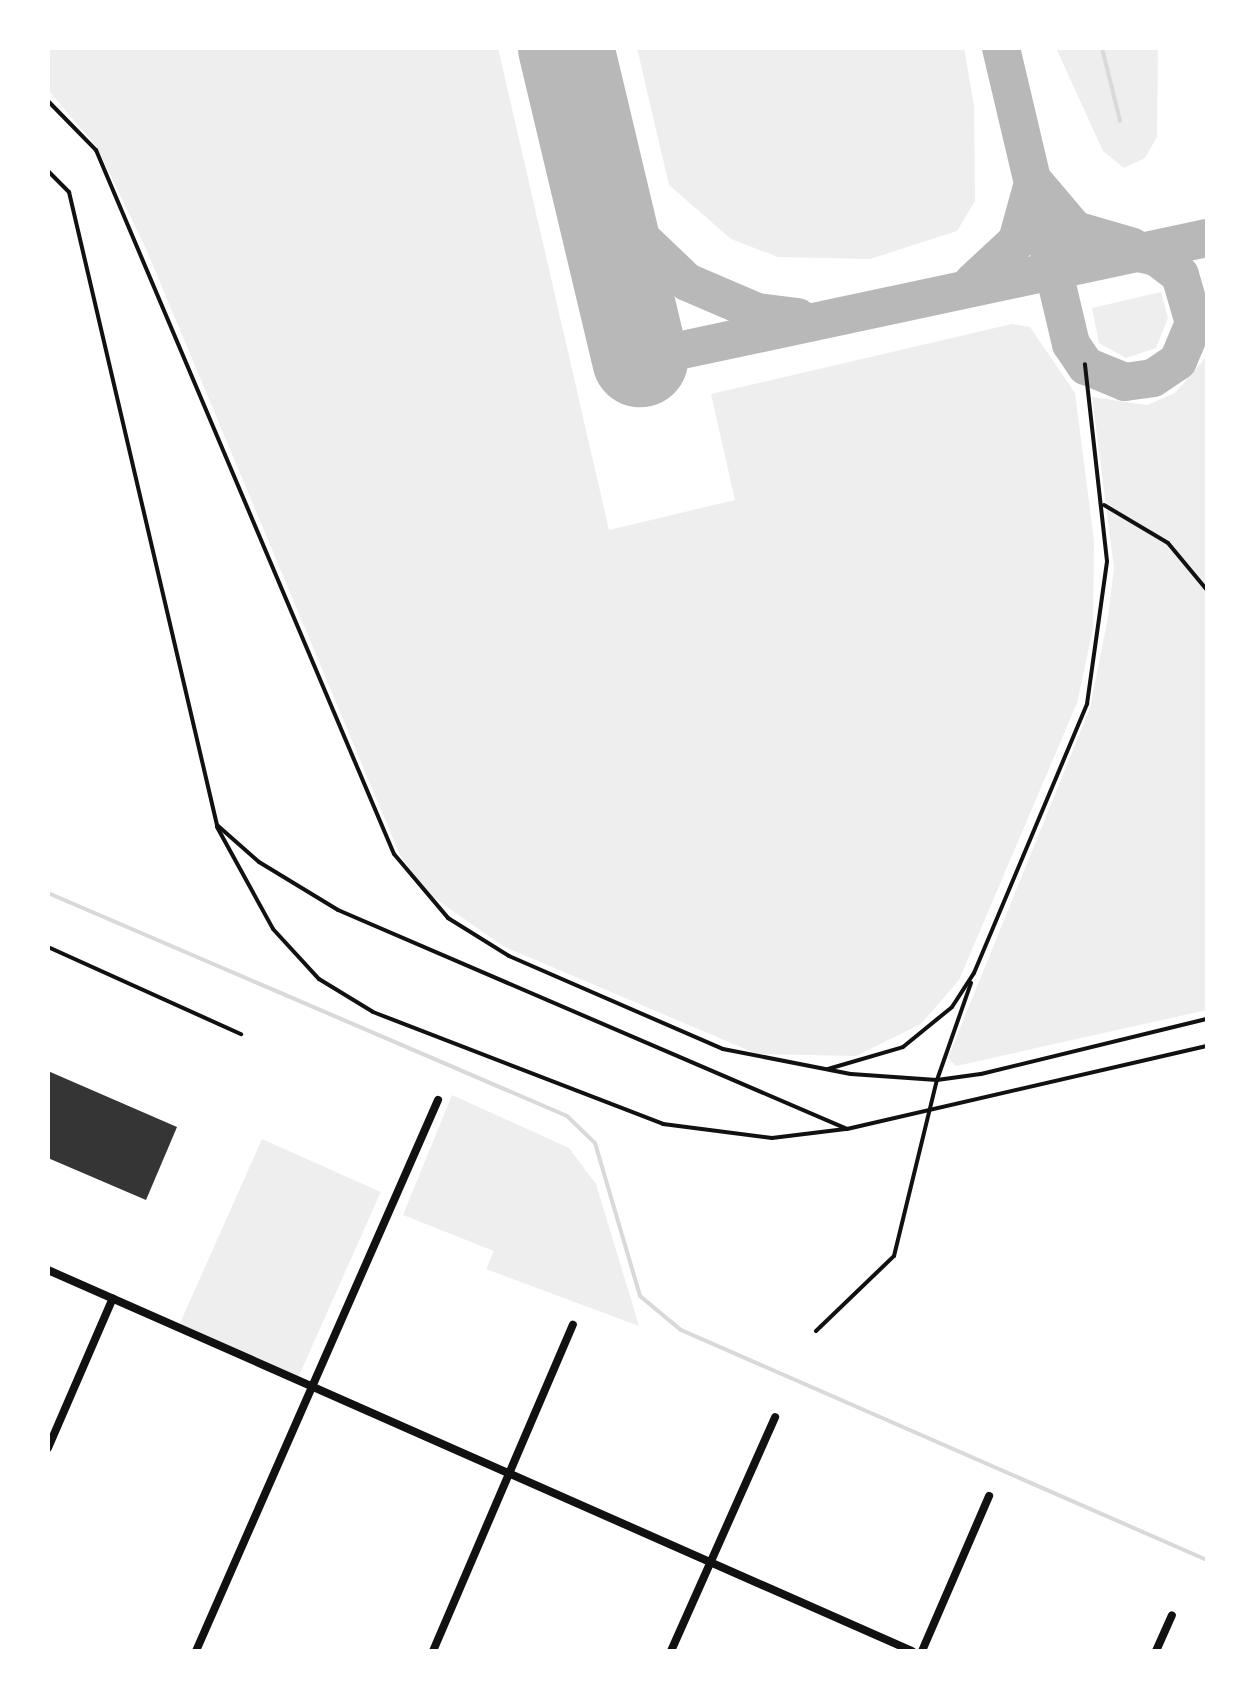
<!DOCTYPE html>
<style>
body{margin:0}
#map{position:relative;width:1255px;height:1699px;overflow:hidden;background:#fff;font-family:Lora,serif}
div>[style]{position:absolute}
.green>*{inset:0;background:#eee;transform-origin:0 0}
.stream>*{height:4px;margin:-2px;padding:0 2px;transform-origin:2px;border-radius:2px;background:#d9d9d9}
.taxiway>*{height:38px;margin:-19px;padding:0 19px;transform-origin:19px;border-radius:19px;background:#b8b8b8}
.runway>*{height:96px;margin:-48px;padding:0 48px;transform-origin:48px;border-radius:48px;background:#b8b8b8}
.building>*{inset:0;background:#353535}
.service>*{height:4px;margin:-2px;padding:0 2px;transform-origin:2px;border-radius:2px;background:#111}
.minor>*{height:8px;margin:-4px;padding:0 4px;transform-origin:4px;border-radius:4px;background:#111}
span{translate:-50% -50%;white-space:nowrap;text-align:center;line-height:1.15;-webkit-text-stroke:6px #fff;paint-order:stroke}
.frame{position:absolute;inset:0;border:50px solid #fff;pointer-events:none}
</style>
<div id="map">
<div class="green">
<div style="clip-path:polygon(48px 48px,498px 48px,609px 530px,735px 500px,711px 394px,1012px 324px,1030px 327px,1075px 393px,1094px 541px,1093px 629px,1077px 703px,959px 980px,921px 1024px,856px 1056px,757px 1054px,503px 946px,427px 893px,400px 855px,146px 249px,97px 147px,48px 90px)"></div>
<div style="clip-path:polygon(637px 48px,964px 48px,974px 106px,975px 201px,957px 231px,870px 259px,778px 257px,731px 239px,669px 185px)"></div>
<div style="clip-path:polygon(1056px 48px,1158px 48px,1157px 137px,1145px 158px,1124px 168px,1103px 151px)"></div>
<div style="clip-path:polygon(1161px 292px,1168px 318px,1156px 348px,1126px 358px,1099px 343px,1092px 308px)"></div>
<div style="clip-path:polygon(1207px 356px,1207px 1010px,956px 1066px,948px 1058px,1090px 708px,1108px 617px,1114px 568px,1092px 397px,1147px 405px,1175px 393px)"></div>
<div style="clip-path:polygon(452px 1095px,569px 1148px,596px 1184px,639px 1326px,486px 1269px,494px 1251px,403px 1215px)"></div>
<div style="left:262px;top:1139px;width:130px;height:205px;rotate:24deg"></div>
</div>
<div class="stream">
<div style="left:1102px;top:48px;width:75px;rotate:76.1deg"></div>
<div style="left:48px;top:893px;width:565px;rotate:23.25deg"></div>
<div style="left:567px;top:1116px;width:39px;rotate:44deg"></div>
<div style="left:595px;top:1143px;width:159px;rotate:73.6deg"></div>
<div style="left:640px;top:1296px;width:53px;rotate:39.7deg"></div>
<div style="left:681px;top:1330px;width:574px;rotate:23.62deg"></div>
</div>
<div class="taxiway">
<div style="left:1001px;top:48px;width:304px;rotate:76.7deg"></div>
<div style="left:1071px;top:344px;width:27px;rotate:56deg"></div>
<div style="left:1086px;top:366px;width:42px;rotate:22.3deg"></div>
<div style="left:1125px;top:382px;width:28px;rotate:-8deg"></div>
<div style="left:1153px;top:378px;width:30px;rotate:-34deg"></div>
<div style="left:1178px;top:361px;width:41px;rotate:-67.2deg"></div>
<div style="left:1194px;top:323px;width:50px;rotate:-106.3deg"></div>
<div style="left:1180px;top:275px;width:30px;rotate:-143deg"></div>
<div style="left:1156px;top:257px;width:26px;rotate:-167deg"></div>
<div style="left:592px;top:163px;width:66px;rotate:61.9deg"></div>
<div style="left:623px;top:221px;width:88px;rotate:43.6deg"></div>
<div style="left:687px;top:282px;width:76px;rotate:23.2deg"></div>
<div style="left:757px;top:312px;width:41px;rotate:7deg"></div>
<div style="left:1037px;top:185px;width:59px;rotate:49.8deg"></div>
<div style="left:1075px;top:230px;width:60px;rotate:16.3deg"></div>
<div style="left:973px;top:282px;width:60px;rotate:-43deg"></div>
<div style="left:1017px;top:241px;width:53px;rotate:-74.6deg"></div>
<div style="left:640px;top:359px;width:580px;rotate:-12.05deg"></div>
</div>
<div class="runway">
<div style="left:566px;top:48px;width:320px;rotate:76.6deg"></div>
</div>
<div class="building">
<div style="clip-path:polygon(48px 1071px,177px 1127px,146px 1200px,48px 1158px)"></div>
</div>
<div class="service">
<div style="left:48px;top:101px;width:69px;rotate:45.6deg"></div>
<div style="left:96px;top:150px;width:764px;rotate:67.06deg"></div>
<div style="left:394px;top:854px;width:84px;rotate:49.8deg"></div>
<div style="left:448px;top:918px;width:72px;rotate:31.9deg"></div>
<div style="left:509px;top:956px;width:233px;rotate:23.5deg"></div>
<div style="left:723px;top:1049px;width:130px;rotate:11.1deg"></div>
<div style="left:851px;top:1074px;width:86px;rotate:4deg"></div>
<div style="left:937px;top:1080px;width:44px;rotate:-7.8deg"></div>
<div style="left:981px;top:1074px;width:233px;rotate:-13.7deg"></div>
<div style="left:48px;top:171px;width:30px;rotate:45deg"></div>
<div style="left:69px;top:192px;width:650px;rotate:76.84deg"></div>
<div style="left:217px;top:825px;width:56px;rotate:41.4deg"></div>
<div style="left:259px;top:862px;width:92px;rotate:31.3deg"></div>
<div style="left:338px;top:910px;width:554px;rotate:23.28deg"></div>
<div style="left:847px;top:1129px;width:369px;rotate:-13deg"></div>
<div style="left:1104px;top:505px;width:74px;rotate:30.7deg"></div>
<div style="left:1168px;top:543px;width:61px;rotate:50.3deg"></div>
<div style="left:217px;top:827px;width:116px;rotate:61.2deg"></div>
<div style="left:273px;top:929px;width:68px;rotate:47.4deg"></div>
<div style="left:319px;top:979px;width:63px;rotate:31.4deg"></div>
<div style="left:373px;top:1012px;width:311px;rotate:21.1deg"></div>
<div style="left:663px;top:1124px;width:110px;rotate:7.3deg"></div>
<div style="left:772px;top:1138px;width:74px;rotate:-7deg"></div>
<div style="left:48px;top:947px;width:212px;rotate:24.3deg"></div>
<div style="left:828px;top:1069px;width:78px;rotate:-16.3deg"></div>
<div style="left:903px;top:1047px;width:63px;rotate:-39.2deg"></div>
<div style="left:952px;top:1007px;width:40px;rotate:-57.1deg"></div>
<div style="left:974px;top:973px;width:292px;rotate:-67.2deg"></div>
<div style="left:1087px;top:704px;width:144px;rotate:-82deg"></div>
<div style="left:1107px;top:561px;width:198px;rotate:-96.4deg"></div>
<div style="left:816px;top:1331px;width:108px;rotate:-43.9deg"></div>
<div style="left:894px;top:1256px;width:181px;rotate:-76.3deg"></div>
<div style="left:937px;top:1080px;width:103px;rotate:-70.7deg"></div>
</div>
<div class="minor">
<div style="left:48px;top:1270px;width:944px;rotate:23.8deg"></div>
<div style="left:48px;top:1448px;width:163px;rotate:-66.6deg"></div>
<div style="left:196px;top:1651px;width:602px;rotate:-66.29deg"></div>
<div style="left:433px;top:1651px;width:355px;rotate:-66.8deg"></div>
<div style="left:671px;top:1651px;width:256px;rotate:-66deg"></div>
<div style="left:922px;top:1651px;width:169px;rotate:-66.6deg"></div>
<div style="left:1156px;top:1651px;width:39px;rotate:-66deg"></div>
</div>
<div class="frame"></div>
</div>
